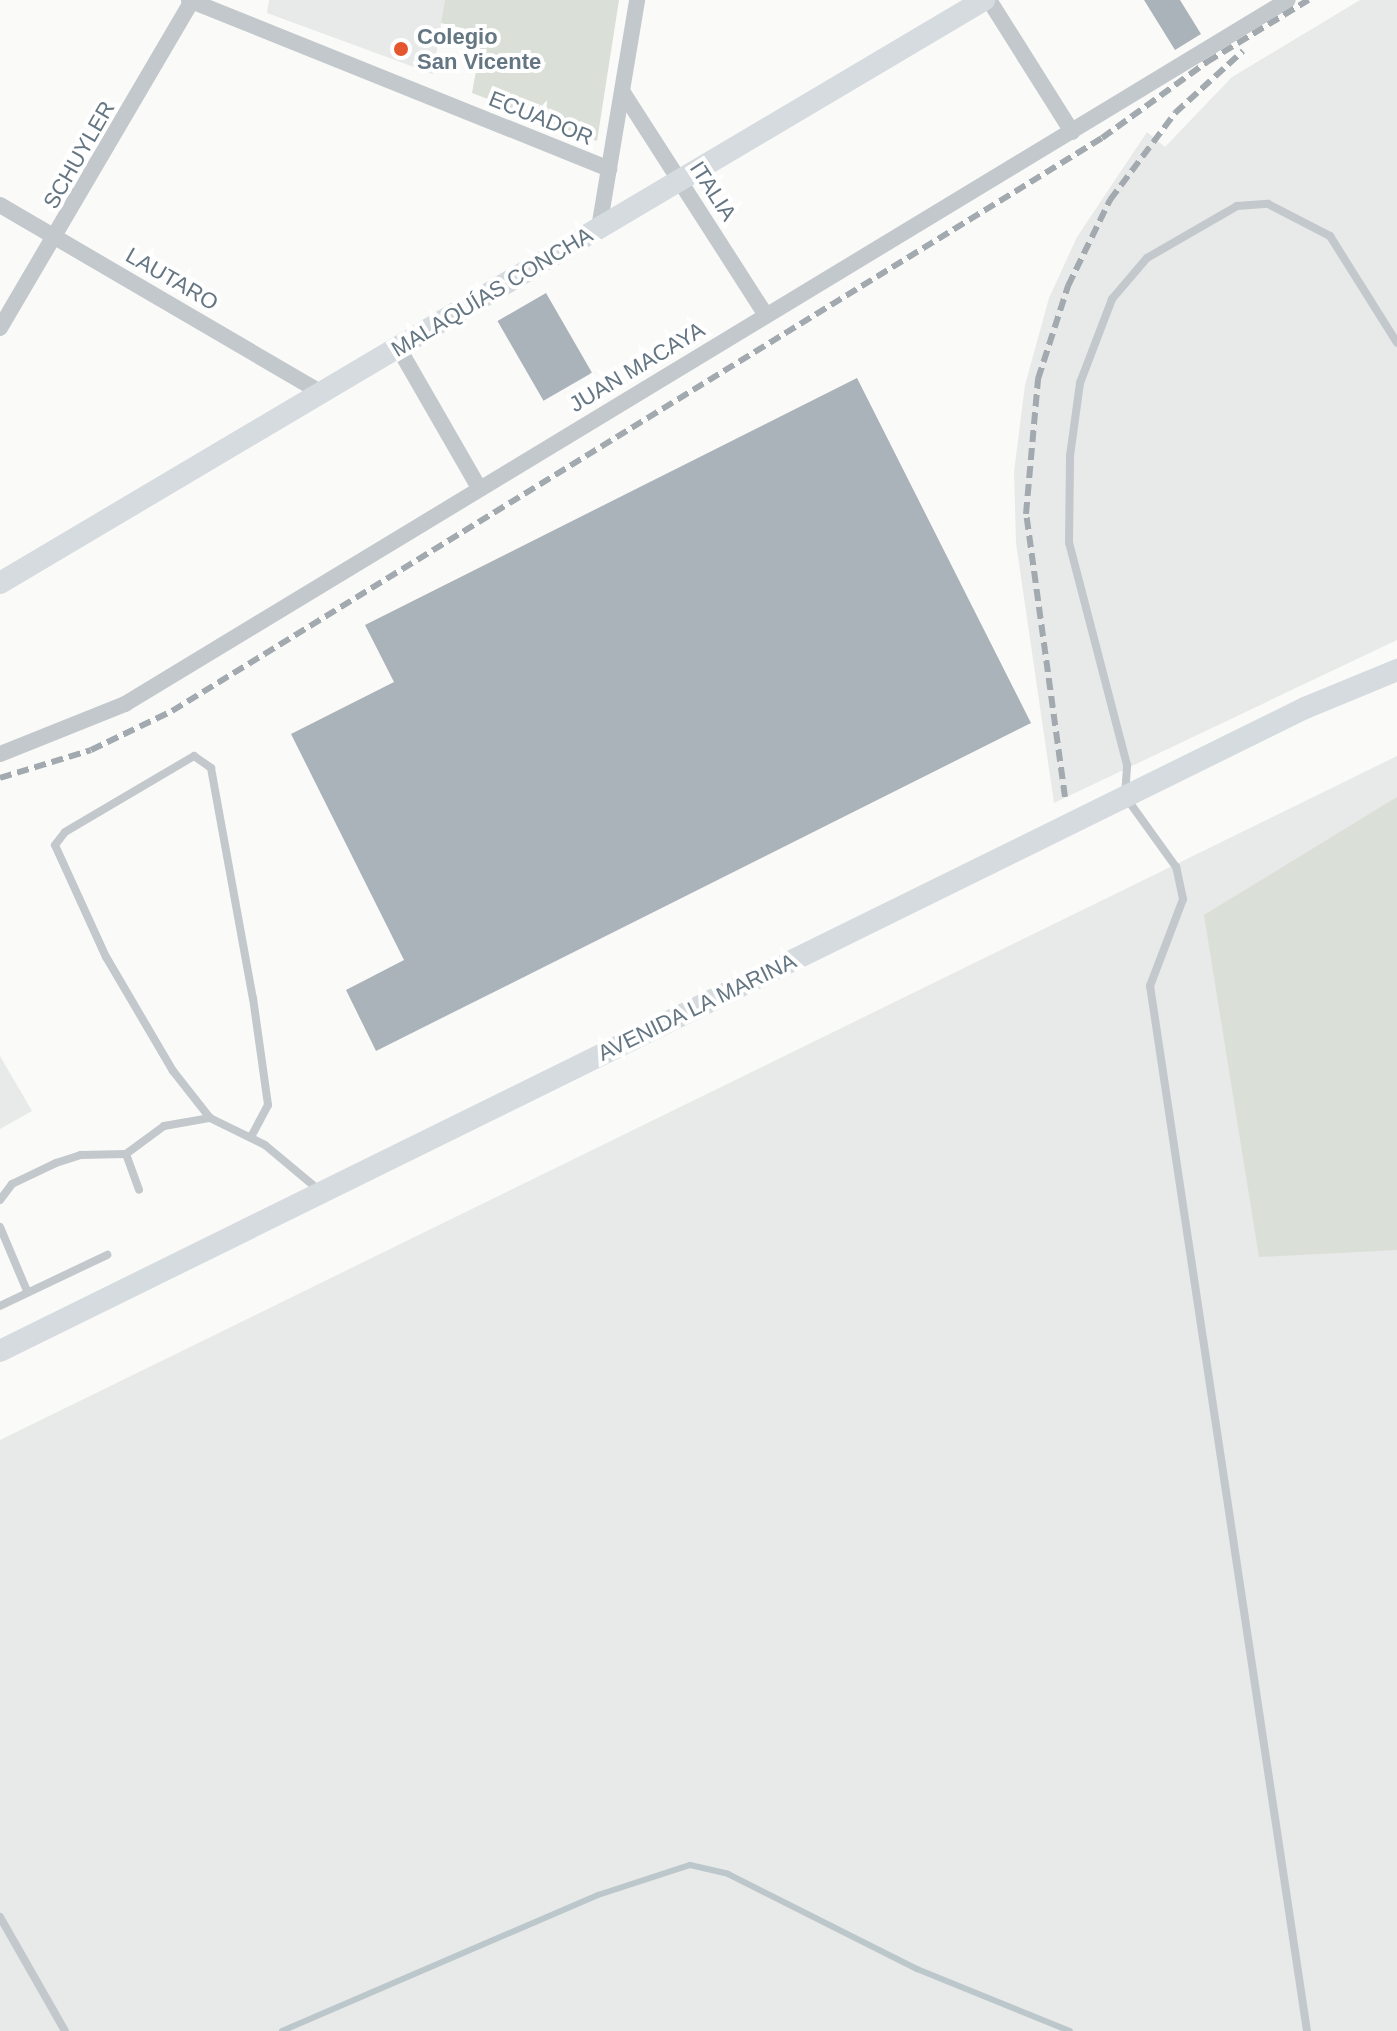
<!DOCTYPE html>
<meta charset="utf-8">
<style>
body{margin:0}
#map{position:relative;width:1397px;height:2031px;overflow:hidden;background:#fafaf8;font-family:Arial,sans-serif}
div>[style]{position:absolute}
.built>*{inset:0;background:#e8e9e9}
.green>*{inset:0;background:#dadfd7}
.stream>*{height:6px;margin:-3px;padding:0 3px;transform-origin:3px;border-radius:3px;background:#bbc7cb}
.building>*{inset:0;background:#aab3b9;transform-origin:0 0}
.lane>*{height:8px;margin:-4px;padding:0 4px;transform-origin:4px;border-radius:4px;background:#c3c8cc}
.street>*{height:16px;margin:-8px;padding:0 8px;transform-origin:8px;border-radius:8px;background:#c3c8cc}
.secondary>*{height:22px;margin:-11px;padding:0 11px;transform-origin:11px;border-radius:11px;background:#d6dbdf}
.rail>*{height:6px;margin-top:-3px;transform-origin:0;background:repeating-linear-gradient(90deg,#a2aab0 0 12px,transparent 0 18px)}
.dots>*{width:22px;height:22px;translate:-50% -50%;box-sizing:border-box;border:4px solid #fff;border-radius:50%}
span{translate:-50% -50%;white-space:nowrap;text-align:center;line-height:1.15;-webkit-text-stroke:8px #fff;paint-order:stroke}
.poi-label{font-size:22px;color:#657683;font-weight:700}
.left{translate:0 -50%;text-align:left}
.street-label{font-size:22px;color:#657683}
</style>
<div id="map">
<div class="built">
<div style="clip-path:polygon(269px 0,445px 0,433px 74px,267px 13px)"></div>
<div style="clip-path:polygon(1360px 0,1397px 0,1397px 640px,1054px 803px,1016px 543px,1014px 472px,1025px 385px,1049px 298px,1077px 237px,1147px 132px,1165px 147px,1232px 77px)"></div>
<div style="clip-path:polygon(1397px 756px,1397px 2031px,0 2031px,0 1440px)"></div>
<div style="clip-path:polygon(0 1056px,32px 1111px,0 1129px)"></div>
</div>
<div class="green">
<div style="clip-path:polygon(445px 0,619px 0,597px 141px,472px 93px,483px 33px,441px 23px)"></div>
<div style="clip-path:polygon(1397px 797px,1397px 1250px,1259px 1257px,1204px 915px)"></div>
</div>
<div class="stream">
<div style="left:282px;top:2031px;width:344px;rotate:-23.3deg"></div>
<div style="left:598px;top:1895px;width:97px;rotate:-18.1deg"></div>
<div style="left:690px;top:1865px;width:39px;rotate:13deg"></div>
<div style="left:728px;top:1874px;width:212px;rotate:26.7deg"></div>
<div style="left:917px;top:1969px;width:165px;rotate:22.1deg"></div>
</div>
<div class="building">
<div style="clip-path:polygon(1144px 0,1180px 0,1201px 34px,1175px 50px)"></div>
<div style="left:546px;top:293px;width:92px;height:56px;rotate:60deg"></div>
<div style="clip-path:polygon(857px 378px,1031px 723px,376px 1051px,346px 990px,404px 960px,291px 734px,394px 682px,365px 625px)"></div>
</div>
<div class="lane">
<div style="left:210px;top:1118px;width:60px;rotate:-128.2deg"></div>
<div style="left:173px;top:1071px;width:132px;rotate:-120.4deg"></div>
<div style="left:106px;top:957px;width:123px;rotate:-114.5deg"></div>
<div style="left:55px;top:845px;width:16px;rotate:-52deg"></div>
<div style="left:65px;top:832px;width:150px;rotate:-30.5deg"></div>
<div style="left:194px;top:756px;width:21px;rotate:35deg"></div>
<div style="left:211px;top:768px;width:234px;rotate:79.7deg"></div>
<div style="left:253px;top:998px;width:108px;rotate:82deg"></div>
<div style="left:268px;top:1105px;width:36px;rotate:118deg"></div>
<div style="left:126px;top:1154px;width:38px;rotate:70deg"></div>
<div style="left:0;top:1200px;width:20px;rotate:-53deg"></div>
<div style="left:12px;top:1184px;width:49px;rotate:-25.5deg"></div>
<div style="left:56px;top:1163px;width:26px;rotate:-18deg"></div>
<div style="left:81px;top:1155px;width:45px;rotate:-1.3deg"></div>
<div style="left:126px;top:1154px;width:47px;rotate:-36.4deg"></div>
<div style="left:164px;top:1126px;width:47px;rotate:-9.9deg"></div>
<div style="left:210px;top:1118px;width:61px;rotate:26.1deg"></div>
<div style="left:265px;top:1145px;width:72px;rotate:39.9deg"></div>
<div style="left:0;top:1227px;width:69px;rotate:67.1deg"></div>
<div style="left:0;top:1306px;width:119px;rotate:-25.5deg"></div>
<div style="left:0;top:1917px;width:131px;rotate:60.3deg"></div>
<div style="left:1307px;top:2031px;width:1057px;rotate:-98.54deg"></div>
<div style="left:1150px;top:986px;width:93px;rotate:-69.2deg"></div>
<div style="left:1183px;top:899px;width:33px;rotate:-102deg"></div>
<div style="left:1176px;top:867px;width:87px;rotate:-125.7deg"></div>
<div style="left:1125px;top:796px;width:31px;rotate:-86deg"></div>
<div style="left:1127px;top:765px;width:229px;rotate:-104.6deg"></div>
<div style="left:1069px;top:543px;width:87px;rotate:-89.3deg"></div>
<div style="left:1070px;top:456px;width:74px;rotate:-82.2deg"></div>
<div style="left:1080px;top:383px;width:90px;rotate:-69.1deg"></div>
<div style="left:1112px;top:299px;width:54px;rotate:-49.5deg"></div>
<div style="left:1147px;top:258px;width:104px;rotate:-30deg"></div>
<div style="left:1237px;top:206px;width:31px;rotate:-4deg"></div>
<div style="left:1268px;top:204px;width:70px;rotate:27.3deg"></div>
<div style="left:1330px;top:236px;width:126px;rotate:57.9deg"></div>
</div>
<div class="street">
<div style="left:189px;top:0;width:453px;rotate:21.9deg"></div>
<div style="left:989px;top:0;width:156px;rotate:57.8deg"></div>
<div style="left:622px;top:91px;width:266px;rotate:57.3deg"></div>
<div style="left:0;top:205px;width:373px;rotate:30.3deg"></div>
<div style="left:599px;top:228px;width:231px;rotate:-80.5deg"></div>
<div style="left:0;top:328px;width:379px;rotate:-59.6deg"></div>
<div style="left:398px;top:347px;width:163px;rotate:60.1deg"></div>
<div style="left:0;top:754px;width:135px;rotate:-21.8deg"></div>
<div style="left:125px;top:704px;width:1359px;rotate:-31.19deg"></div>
</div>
<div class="secondary">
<div style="left:0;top:583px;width:1144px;rotate:-30.65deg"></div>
<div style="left:0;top:1351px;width:1455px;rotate:-26.23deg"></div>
<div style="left:1305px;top:708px;width:100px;rotate:-22.4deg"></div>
</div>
<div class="rail">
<div style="left:0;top:778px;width:95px;rotate:-17.1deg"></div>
<div style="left:91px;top:750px;width:90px;rotate:-25.7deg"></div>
<div style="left:172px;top:711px;width:1092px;rotate:-31.64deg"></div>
<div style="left:1102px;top:138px;width:130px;rotate:-35.9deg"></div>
<div style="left:1207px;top:62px;width:119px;rotate:-31.5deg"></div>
<div style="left:1065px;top:797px;width:286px;rotate:-97.8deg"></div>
<div style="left:1026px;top:514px;width:136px;rotate:-84.9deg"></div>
<div style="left:1038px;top:379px;width:98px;rotate:-72.1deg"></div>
<div style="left:1068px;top:286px;width:96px;rotate:-64deg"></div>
<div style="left:1110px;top:200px;width:109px;rotate:-53.2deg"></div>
<div style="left:1175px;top:113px;width:92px;rotate:-42.4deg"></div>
</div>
<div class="dots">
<div style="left:401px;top:49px;background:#e4572e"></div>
</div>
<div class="poi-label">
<span class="left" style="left:417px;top:49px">Colegio<br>San Vicente</span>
</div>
<div class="street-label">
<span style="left:541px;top:118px;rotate:22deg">ECUADOR</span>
<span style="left:79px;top:155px;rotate:-60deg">SCHUYLER</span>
<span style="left:713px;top:191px;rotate:57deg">ITALIA</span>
<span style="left:172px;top:279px;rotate:30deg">LAUTARO</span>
<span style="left:492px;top:292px;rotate:-31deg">MALAQUÍAS CONCHA</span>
<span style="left:637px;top:367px;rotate:-31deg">JUAN MACAYA</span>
<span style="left:697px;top:1007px;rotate:-26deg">AVENIDA LA MARINA</span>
</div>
</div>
